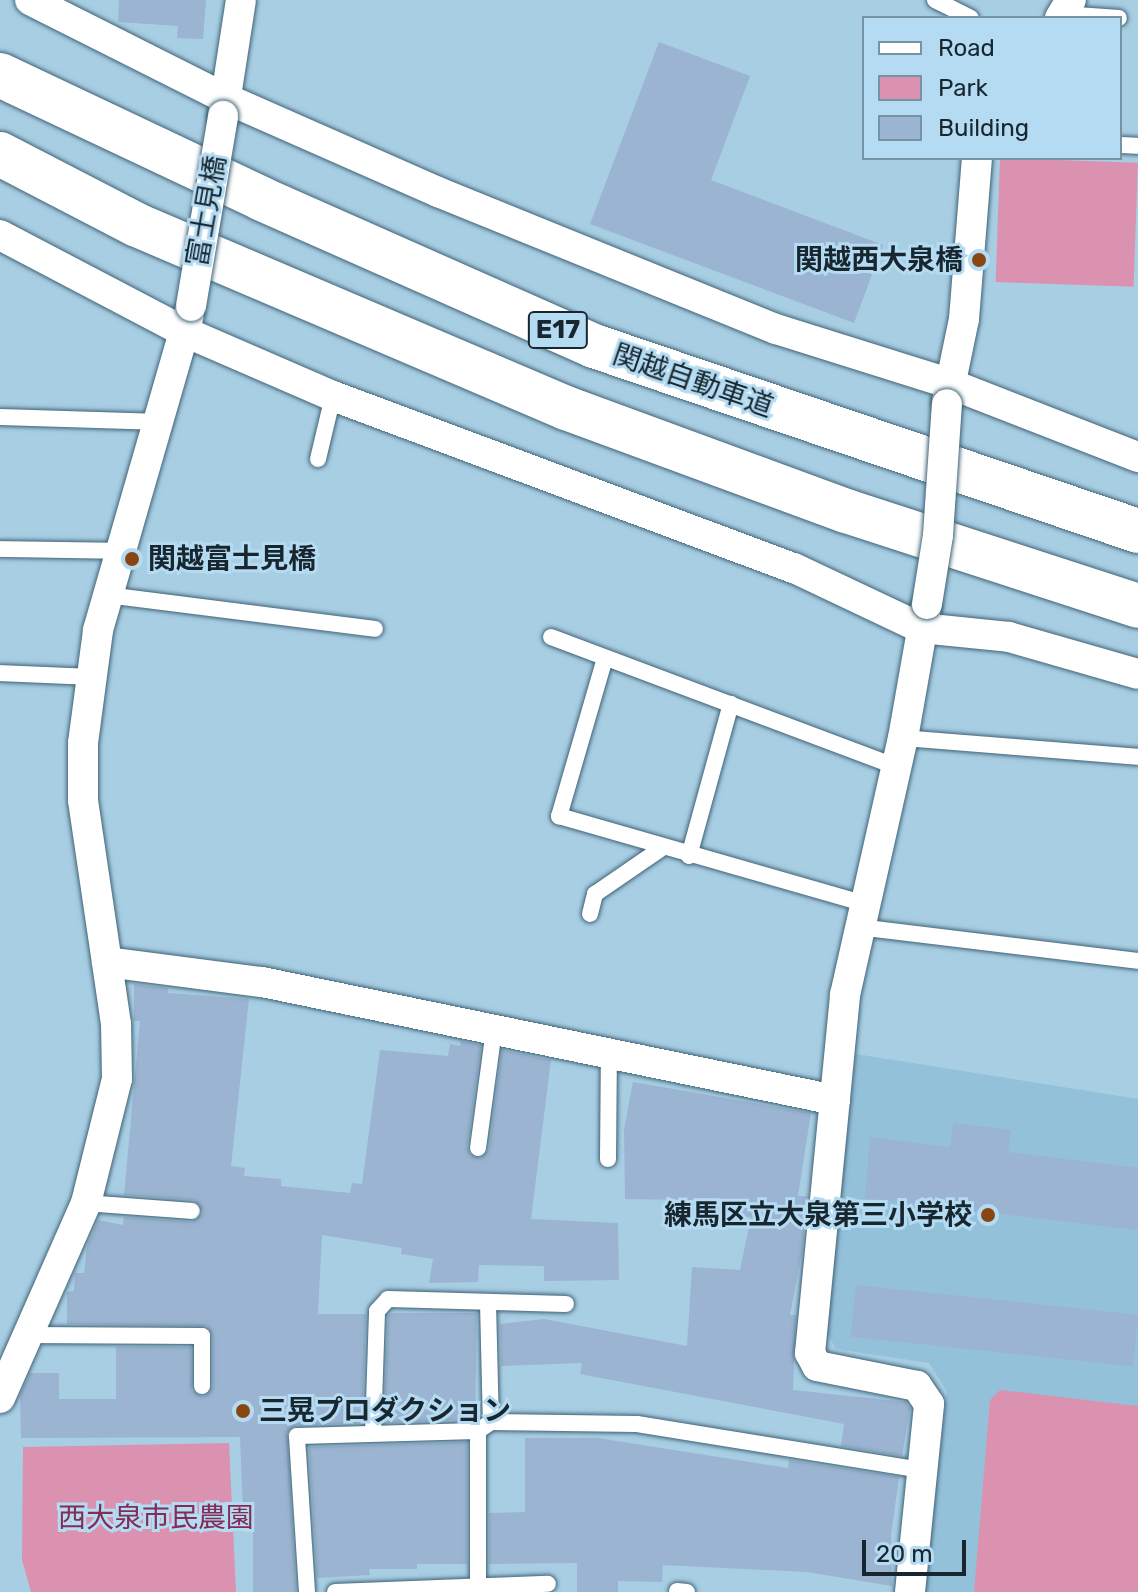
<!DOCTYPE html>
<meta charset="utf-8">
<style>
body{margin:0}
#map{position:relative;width:1138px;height:1592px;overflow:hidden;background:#a8cee4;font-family:Rubik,"Noto Sans JP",sans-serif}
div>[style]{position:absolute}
.built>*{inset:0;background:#94c1da}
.green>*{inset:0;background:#da92b0;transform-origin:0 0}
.building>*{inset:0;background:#9bb4d1;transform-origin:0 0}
.roads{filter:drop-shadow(0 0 2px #406376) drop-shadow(0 0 2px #406376)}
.service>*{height:16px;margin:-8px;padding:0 8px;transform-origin:8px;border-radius:8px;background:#fff}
.minor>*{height:30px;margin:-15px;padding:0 15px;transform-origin:15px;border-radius:15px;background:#fff}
.motorway>*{height:44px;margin:-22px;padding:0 22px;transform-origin:22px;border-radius:22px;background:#fff}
.bridges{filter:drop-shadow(0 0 2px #406376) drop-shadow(0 0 2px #406376)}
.minor-bridge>*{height:30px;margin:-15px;padding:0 15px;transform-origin:15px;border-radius:15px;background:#fff}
.dots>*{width:22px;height:22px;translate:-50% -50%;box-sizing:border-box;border:4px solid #b4dbf1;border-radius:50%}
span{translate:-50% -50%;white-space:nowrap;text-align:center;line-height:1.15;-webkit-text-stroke:6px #b4dbf1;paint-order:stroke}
.shield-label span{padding:2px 6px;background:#b4dbf1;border:2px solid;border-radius:6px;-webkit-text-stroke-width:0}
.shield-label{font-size:26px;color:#18262f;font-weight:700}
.street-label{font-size:28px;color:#18262f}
.poi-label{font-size:28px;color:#18262f;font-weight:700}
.right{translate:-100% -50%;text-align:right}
.left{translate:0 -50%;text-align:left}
.park-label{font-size:28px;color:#822c56}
.legend{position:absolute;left:862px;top:16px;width:260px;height:144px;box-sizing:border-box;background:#b4dbf1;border:2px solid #7693a3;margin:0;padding:10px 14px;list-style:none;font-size:24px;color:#18262f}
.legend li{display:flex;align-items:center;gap:16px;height:40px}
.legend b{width:40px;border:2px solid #7693a3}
.scale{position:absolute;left:862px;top:1540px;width:104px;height:36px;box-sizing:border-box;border:4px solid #18262f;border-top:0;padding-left:10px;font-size:24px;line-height:28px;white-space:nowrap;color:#18262f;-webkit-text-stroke:6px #b4dbf1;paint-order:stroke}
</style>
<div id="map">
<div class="built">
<div style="clip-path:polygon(856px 1054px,1138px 1099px,1138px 1592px,924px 1592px,947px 1391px,929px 1363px,836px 1349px,825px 1330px)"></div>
</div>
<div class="green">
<div style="left:1000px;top:158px;width:138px;height:124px;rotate:2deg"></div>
<div style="clip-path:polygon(1000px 1390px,1138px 1406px,1138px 1592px,974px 1592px,990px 1400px)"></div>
<div style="clip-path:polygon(229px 1443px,236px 1592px,31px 1592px,22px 1560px,23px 1447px)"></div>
</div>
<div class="building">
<div style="clip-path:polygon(119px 0,206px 0,203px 39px,177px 38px,178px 26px,118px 22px)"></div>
<div style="clip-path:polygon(659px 42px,750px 76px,711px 180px,883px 245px,854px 323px,590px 224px)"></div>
<div style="clip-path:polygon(134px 984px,168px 988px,168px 993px,249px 999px,231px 1166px,245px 1168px,244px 1176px,281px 1179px,281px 1186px,350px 1193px,352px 1183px,362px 1184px,380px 1050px,448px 1056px,450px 1044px,460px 1046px,461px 1041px,481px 1045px,467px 1147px,471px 1156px,481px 1158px,489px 1150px,502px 1050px,551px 1060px,531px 1219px,618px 1223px,619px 1280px,544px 1281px,544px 1266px,479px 1265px,478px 1282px,429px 1283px,433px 1259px,401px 1254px,402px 1248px,322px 1235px,318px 1314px,366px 1314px,362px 1423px,297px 1425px,287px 1432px,296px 1592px,253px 1592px,253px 1511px,243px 1511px,240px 1437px,21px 1438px,20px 1396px,30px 1373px,59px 1373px,59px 1399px,116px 1399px,116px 1347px,191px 1347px,192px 1391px,203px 1397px,213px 1387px,213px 1336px,207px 1326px,67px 1324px,67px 1292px,74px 1291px,75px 1273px,84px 1273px,87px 1246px,98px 1220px,123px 1225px,124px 1217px,192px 1222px,203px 1213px,194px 1200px,124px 1195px,140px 1021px,134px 1021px)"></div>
<div style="clip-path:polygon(633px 1082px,811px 1113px,798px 1196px,807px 1196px,802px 1253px,790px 1315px,796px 1315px,793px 1390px,906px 1402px,910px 1409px,902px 1456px,841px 1446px,844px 1424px,580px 1374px,582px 1363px,501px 1366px,500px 1324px,544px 1319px,687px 1346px,692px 1267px,740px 1270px,751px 1217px,685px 1213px,685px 1200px,625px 1199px,624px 1129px)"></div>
<div style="clip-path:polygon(953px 1123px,1011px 1130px,1008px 1152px,1138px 1168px,1138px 1230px,865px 1198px,870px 1137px,950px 1147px)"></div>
<div style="left:856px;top:1285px;width:284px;height:52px;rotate:6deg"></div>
<div style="clip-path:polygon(393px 1313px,477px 1313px,475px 1419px,384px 1423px,388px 1315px)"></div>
<div style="clip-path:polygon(525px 1438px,598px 1438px,788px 1468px,789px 1460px,899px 1477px,891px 1536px,892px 1586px,807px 1572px,663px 1565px,662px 1582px,618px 1581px,618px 1592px,577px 1592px,577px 1563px,489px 1564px,489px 1513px,525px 1512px)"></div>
<div style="clip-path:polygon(467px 1442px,467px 1564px,417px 1564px,417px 1569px,369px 1569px,370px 1575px,317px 1578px,309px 1447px)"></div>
</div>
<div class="roads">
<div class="service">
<div style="left:935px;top:0;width:40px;rotate:26.6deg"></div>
<div style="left:1063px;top:14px;width:56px;rotate:4.1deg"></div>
<div style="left:1120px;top:145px;width:18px;rotate:3deg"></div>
<div style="left:0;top:417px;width:162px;rotate:1.8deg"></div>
<div style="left:318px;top:459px;width:65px;rotate:-76.6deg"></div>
<div style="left:0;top:549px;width:121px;rotate:0.9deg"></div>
<div style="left:107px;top:595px;width:270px;rotate:7.2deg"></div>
<div style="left:551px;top:637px;width:369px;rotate:20.6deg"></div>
<div style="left:605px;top:658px;width:165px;rotate:106.2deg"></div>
<div style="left:559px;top:816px;width:315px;rotate:16deg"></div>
<div style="left:0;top:673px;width:91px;rotate:2.5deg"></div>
<div style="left:903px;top:738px;width:236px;rotate:4.6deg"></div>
<div style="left:689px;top:856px;width:158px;rotate:-74.6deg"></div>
<div style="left:590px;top:914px;width:21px;rotate:-76deg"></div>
<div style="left:595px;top:894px;width:81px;rotate:-34.5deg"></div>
<div style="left:858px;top:927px;width:282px;rotate:6.9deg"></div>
<div style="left:478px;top:1148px;width:120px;rotate:-82.3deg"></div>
<div style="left:608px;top:1159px;width:107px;rotate:-89.5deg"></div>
<div style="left:86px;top:1203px;width:106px;rotate:4.3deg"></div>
<div style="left:488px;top:1303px;width:119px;rotate:88.6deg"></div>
<div style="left:26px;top:1335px;width:176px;rotate:0.3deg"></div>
<div style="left:202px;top:1336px;width:50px;rotate:90deg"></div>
<div style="left:373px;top:1433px;width:122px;rotate:-88.1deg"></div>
<div style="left:377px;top:1311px;width:16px;rotate:-47deg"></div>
<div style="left:388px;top:1299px;width:178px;rotate:1.6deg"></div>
<div style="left:677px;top:1591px;width:10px;rotate:6deg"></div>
<div style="left:307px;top:1592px;width:156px;rotate:-93.7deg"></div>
<div style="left:297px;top:1436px;width:181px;rotate:-1.6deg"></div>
<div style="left:335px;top:1592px;width:213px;rotate:-2.2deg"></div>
<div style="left:478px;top:1592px;width:161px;rotate:-90deg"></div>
<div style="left:478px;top:1431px;width:16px;rotate:-35deg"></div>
<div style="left:491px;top:1422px;width:146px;rotate:0.8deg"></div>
<div style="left:637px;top:1424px;width:289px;rotate:9.2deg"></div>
</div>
<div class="minor">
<div style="left:30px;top:0;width:220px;rotate:26.7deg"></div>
<div style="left:227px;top:99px;width:231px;rotate:23.8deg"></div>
<div style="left:438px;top:192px;width:365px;rotate:22.1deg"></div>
<div style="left:776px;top:329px;width:180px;rotate:17.4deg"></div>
<div style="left:948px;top:383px;width:204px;rotate:21.3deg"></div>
<div style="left:1060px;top:18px;width:21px;rotate:-59deg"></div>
<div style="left:223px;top:116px;width:117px;rotate:-81.2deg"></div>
<div style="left:0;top:235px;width:209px;rotate:27.7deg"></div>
<div style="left:185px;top:332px;width:161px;rotate:23.4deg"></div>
<div style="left:333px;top:396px;width:492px;rotate:20.5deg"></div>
<div style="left:794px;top:568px;width:140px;rotate:25.3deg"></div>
<div style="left:921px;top:628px;width:88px;rotate:5.8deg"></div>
<div style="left:1009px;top:637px;width:134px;rotate:16deg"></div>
<div style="left:947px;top:401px;width:84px;rotate:-78.3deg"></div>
<div style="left:964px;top:319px;width:162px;rotate:-85.4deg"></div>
<div style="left:107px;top:962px;width:156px;rotate:7.4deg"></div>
<div style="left:262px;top:982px;width:585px;rotate:11.64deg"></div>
<div style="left:0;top:1398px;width:213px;rotate:-66.2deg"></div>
<div style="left:86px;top:1203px;width:128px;rotate:-76deg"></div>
<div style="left:117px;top:1079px;width:55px;rotate:-91deg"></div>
<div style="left:116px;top:1024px;width:226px;rotate:-98.4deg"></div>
<div style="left:83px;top:800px;width:57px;rotate:-90deg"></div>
<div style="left:83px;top:743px;width:114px;rotate:-82.4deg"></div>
<div style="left:98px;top:630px;width:328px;rotate:-73.9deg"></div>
<div style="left:910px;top:1592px;width:189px;rotate:-84.2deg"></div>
<div style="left:929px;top:1404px;width:22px;rotate:-124deg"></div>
<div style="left:917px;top:1386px;width:102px;rotate:-168.7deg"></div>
<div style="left:817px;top:1366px;width:15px;rotate:-118deg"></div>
<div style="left:810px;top:1353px;width:360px;rotate:-84.4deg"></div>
<div style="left:845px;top:995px;width:263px;rotate:-77.3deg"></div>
<div style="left:903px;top:738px;width:132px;rotate:-80deg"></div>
</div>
<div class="motorway">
<div style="left:0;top:75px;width:290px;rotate:25.3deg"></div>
<div style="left:262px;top:199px;width:363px;rotate:23.9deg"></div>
<div style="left:594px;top:346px;width:575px;rotate:18.78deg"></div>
<div style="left:0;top:154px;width:154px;rotate:27.4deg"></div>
<div style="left:137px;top:225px;width:466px;rotate:23.1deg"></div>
<div style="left:566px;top:408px;width:298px;rotate:20.2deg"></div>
<div style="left:846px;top:511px;width:307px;rotate:18deg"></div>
</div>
</div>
<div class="bridges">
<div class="minor-bridge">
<div style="left:191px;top:306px;width:193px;rotate:-80.4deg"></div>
<div style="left:927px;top:604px;width:70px;rotate:-80.9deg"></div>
<div style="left:938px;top:535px;width:131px;rotate:-86.1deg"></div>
</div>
</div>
<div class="dots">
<div style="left:979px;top:260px;background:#884613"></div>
<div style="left:132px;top:559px;background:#884613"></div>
<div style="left:988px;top:1215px;background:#884613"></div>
<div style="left:243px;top:1411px;background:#884613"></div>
</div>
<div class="shield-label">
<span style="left:558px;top:330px">E17</span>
</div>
<div class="street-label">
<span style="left:207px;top:211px;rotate:-80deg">富士見橋</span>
<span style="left:693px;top:381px;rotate:19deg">関越自動車道</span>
</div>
<div class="poi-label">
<span class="right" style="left:963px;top:260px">関越西大泉橋</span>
<span class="left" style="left:148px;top:559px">関越富士見橋</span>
<span class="right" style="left:972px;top:1215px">練馬区立大泉第三小学校</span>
<span class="left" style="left:259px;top:1411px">三晃プロダクション</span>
</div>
<div class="park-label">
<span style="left:156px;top:1518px">西大泉市民農園</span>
</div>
<ul class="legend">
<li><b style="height:10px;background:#fff"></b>Road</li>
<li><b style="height:22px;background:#da92b0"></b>Park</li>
<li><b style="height:22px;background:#9bb4d1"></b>Building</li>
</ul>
<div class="scale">20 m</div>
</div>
